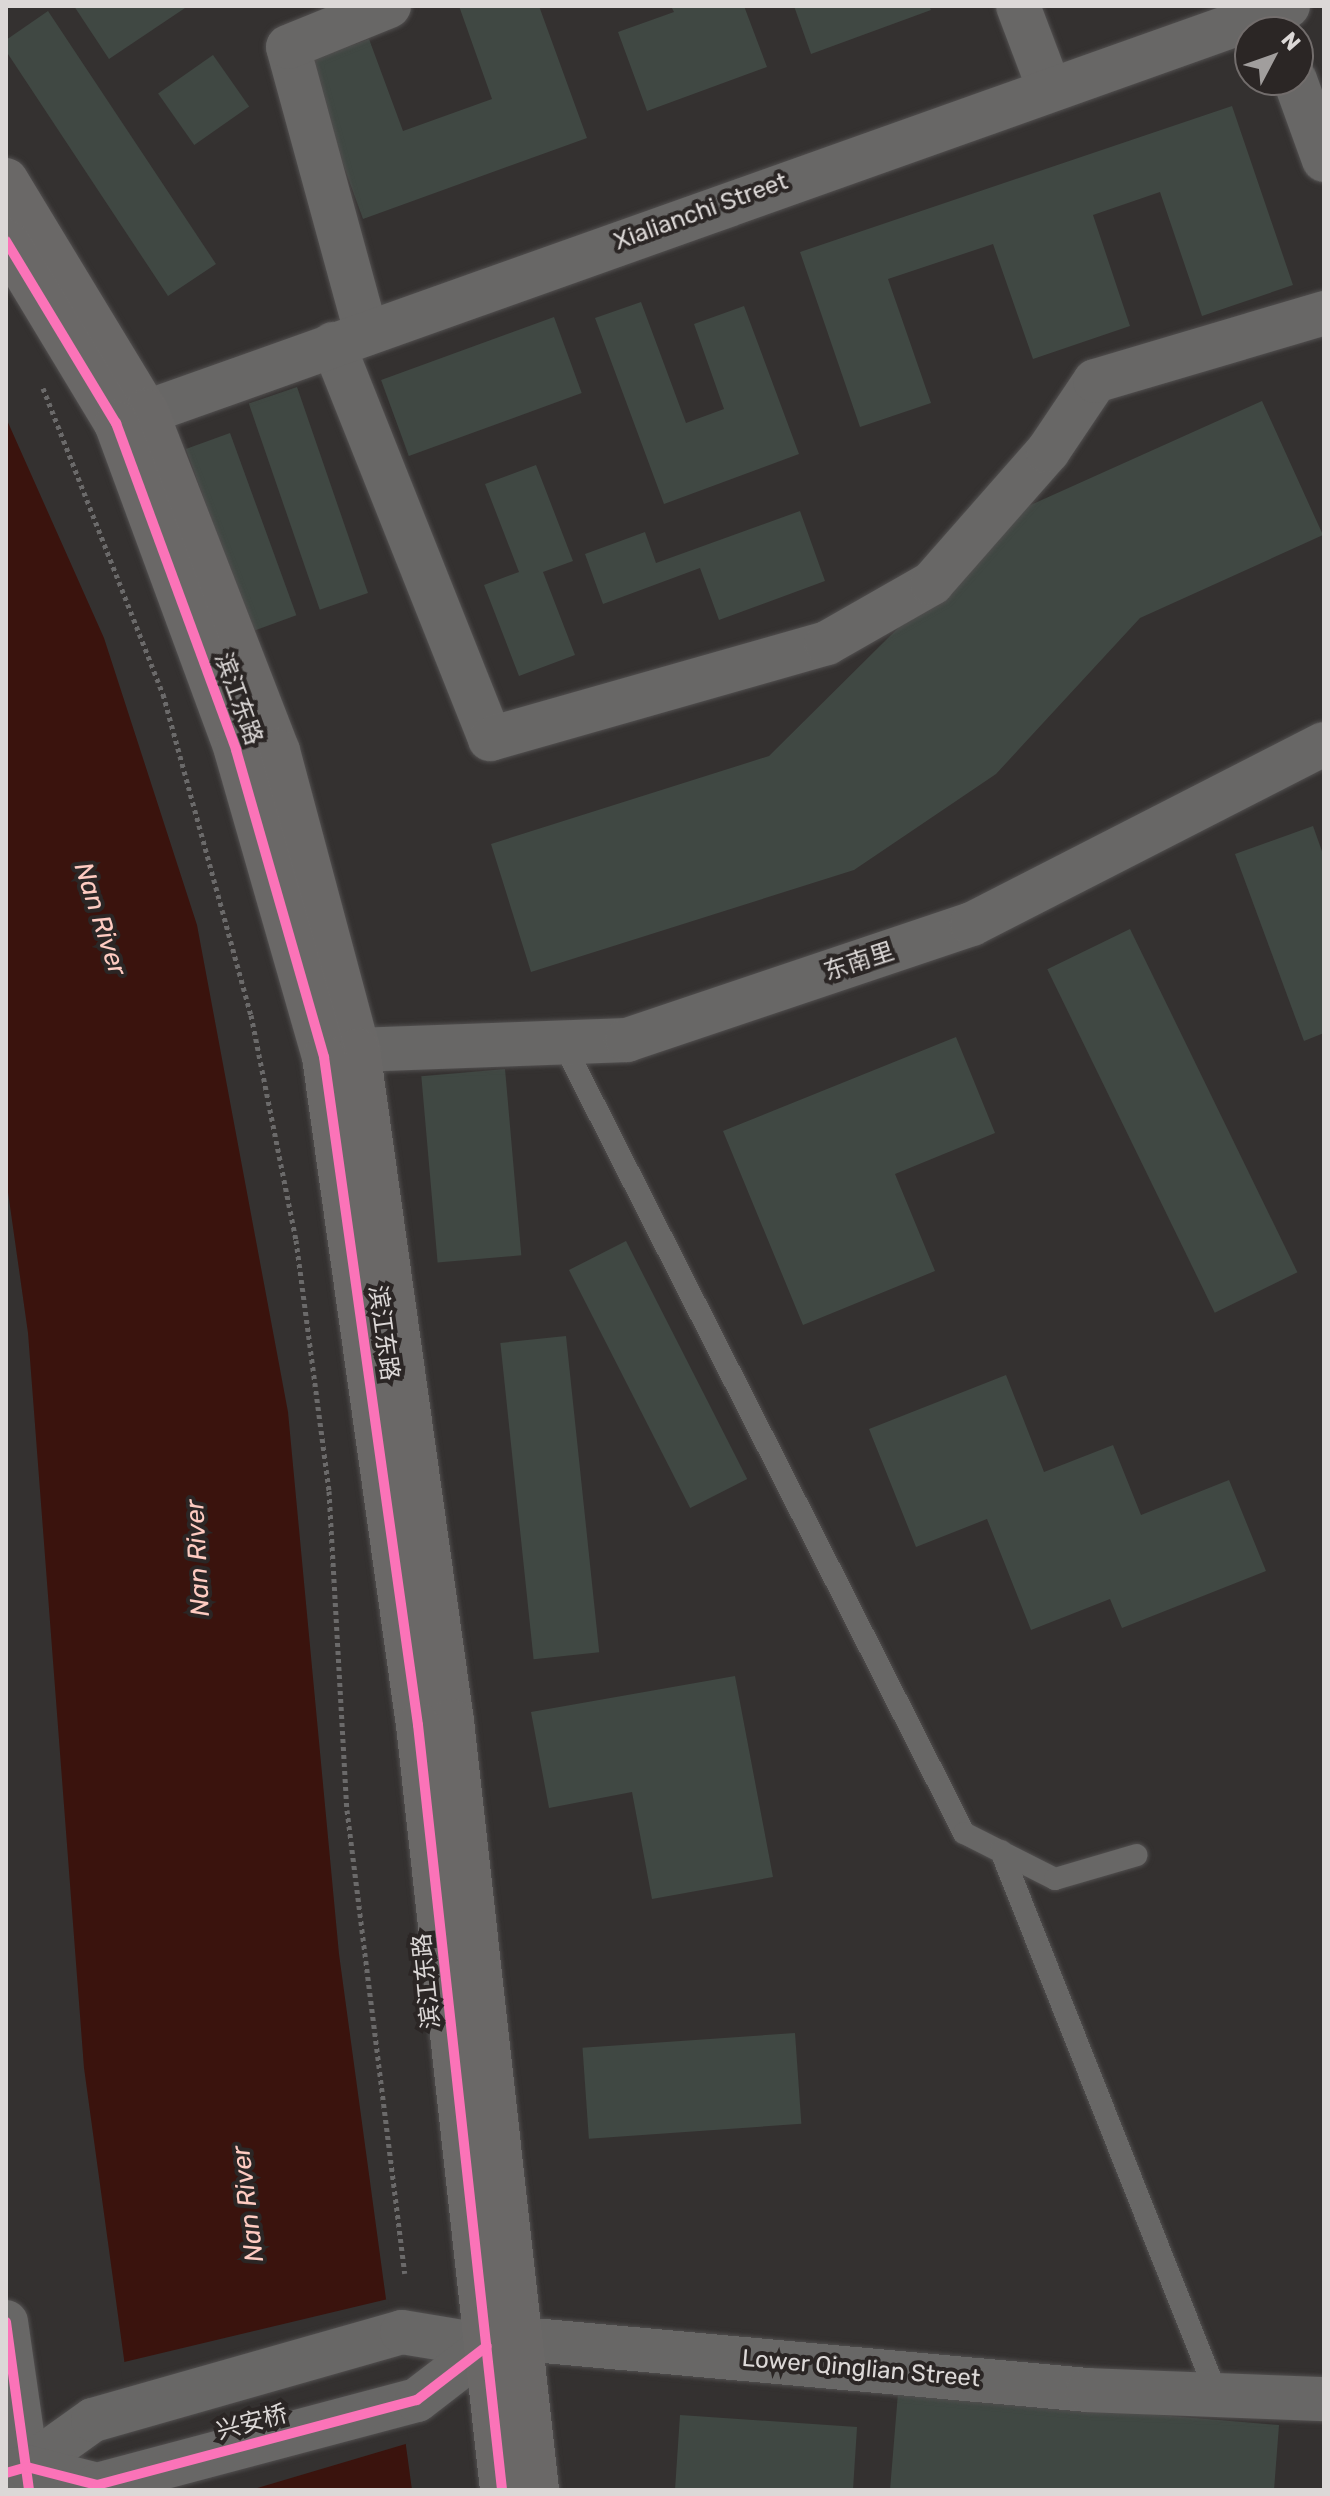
<!DOCTYPE html>
<meta charset="utf-8">
<style>
body{margin:0}
#map{position:relative;width:1330px;height:2496px;overflow:hidden;background:#343130;font-family:Rubik,"Noto Sans SC",sans-serif}
div>[style]{position:absolute}
.water>*{inset:0;background:#3a130d}
.pier>*{inset:0;background:#343130}
.building>*{inset:0;background:#404843;transform-origin:0 0}
.path>*{height:5px;margin-top:-2.5px;transform-origin:0;background:repeating-linear-gradient(90deg,#6b6a6a 0 4px,transparent 0 8px)}
.roads{filter:drop-shadow(0 0 2px #514f4f) drop-shadow(0 0 2px #514f4f)}
.service>*{height:22px;margin:-11px;padding:0 11px;transform-origin:11px;border-radius:11px;background:#686766}
.minor>*{height:44px;margin:-22px;padding:0 22px;transform-origin:22px;border-radius:22px;background:#686766}
.tertiary>*{height:44px;margin:-22px;padding:0 22px;transform-origin:22px;border-radius:22px;background:#686766}
.secondary>*{height:44px;margin:-22px;padding:0 22px;transform-origin:22px;border-radius:22px;background:#6a6867}
.cycleway>*{height:10px;margin:-5px;padding:0 5px;transform-origin:5px;border-radius:5px;background:#fb73b8}
span{translate:-50% -50%;white-space:nowrap;text-align:center;line-height:1.15;-webkit-text-stroke:8px #2b2625;paint-order:stroke}
.street-label{font-size:24px;color:#dcd8d7}
.water-label{font-size:26px;color:#fecbc1;font-style:italic}
.frame{position:absolute;inset:0;border:8px solid #dcd8d7;pointer-events:none}
.north{position:absolute;left:1234px;top:16px;width:80px;height:80px;box-sizing:border-box;background:#2b2625;border:2px solid #726d6c;border-radius:50%;rotate:49deg;font-size:22px;font-weight:700;line-height:32px;text-align:center;color:#dcd8d7}
.north::after{content:'';display:block;margin:auto;width:28px;height:36px;background:#a19e9d;clip-path:polygon(50% 0,100% 100%,50% 72%,0 100%)}
</style>
<div id="map">
<div class="water">
<div style="clip-path:polygon(6px 418px,104px 638px,197px 925px,288px 1412px,339px 1954px,412px 2490px,142px 2490px,84px 2068px,28px 1333px,6px 1178px)"></div>
</div>
<div class="pier">
<div style="clip-path:polygon(388px 2299px,409px 2443px,251px 2490px,138px 2490px,120px 2363px)"></div>
</div>
<div class="building">
<div style="clip-path:polygon(74px 6px,188px 6px,109px 59px)"></div>
<div style="clip-path:polygon(459px 6px,539px 6px,587px 138px,363px 219px,306px 62px,369px 39px,403px 131px,492px 99px)"></div>
<div style="clip-path:polygon(671px 6px,744px 6px,767px 67px,647px 111px,618px 32px,674px 12px)"></div>
<div style="clip-path:polygon(794px 6px,929px 6px,931px 10px,811px 54px)"></div>
<div style="clip-path:polygon(48px 11px,216px 264px,168px 296px,6px 51px,6px 40px)"></div>
<div style="left:213px;top:55px;width:63px;height:67px;rotate:55deg"></div>
<div style="clip-path:polygon(1232px 106px,1293px 285px,1202px 316px,1160px 192px,1093px 215px,1130px 326px,1033px 359px,993px 244px,888px 279px,931px 403px,860px 427px,800px 252px)"></div>
<div style="clip-path:polygon(641px 302px,686px 423px,724px 409px,694px 324px,744px 306px,799px 454px,664px 504px,595px 318px)"></div>
<div style="left:554px;top:317px;width:81px;height:184px;rotate:70deg"></div>
<div style="left:297px;top:387px;width:218px;height:51px;rotate:71deg"></div>
<div style="clip-path:polygon(1262px 401px,1323px 535px,1140px 618px,996px 774px,854px 870px,531px 972px,491px 844px,769px 756px,1015px 512px)"></div>
<div style="left:230px;top:433px;width:194px;height:47px;rotate:70deg"></div>
<div style="clip-path:polygon(536px 465px,573px 561px,543px 572px,575px 655px,519px 676px,484px 585px,519px 572px,485px 484px)"></div>
<div style="clip-path:polygon(800px 511px,825px 581px,719px 620px,700px 568px,603px 604px,585px 554px,645px 532px,656px 563px)"></div>
<div style="clip-path:polygon(1313px 826px,1324px 857px,1324px 1033px,1304px 1041px,1235px 854px)"></div>
<div style="left:1130px;top:929px;width:382px;height:92px;rotate:64deg"></div>
<div style="clip-path:polygon(956px 1037px,995px 1133px,895px 1174px,935px 1271px,803px 1325px,723px 1131px)"></div>
<div style="left:505px;top:1069px;width:187px;height:84px;rotate:85deg"></div>
<div style="left:626px;top:1241px;width:267px;height:64px;rotate:63deg"></div>
<div style="left:566px;top:1336px;width:318px;height:66px;rotate:84deg"></div>
<div style="clip-path:polygon(1006px 1375px,1044px 1472px,1113px 1445px,1141px 1515px,1229px 1480px,1266px 1571px,1122px 1628px,1110px 1599px,1031px 1630px,987px 1519px,916px 1547px,869px 1429px)"></div>
<div style="clip-path:polygon(735px 1676px,773px 1877px,652px 1899px,632px 1792px,549px 1808px,531px 1712px)"></div>
<div style="left:795px;top:2033px;width:91px;height:213px;rotate:86deg"></div>
<div style="clip-path:polygon(898px 2393px,1279px 2425px,1274px 2490px,890px 2490px)"></div>
<div style="clip-path:polygon(680px 2415px,857px 2427px,853px 2490px,675px 2490px)"></div>
</div>
<div class="path">
<div style="left:43px;top:388px;width:329px;rotate:68.6deg"></div>
<div style="left:163px;top:694px;width:333px;rotate:74.7deg"></div>
<div style="left:251px;top:1015px;width:229px;rotate:78.7deg"></div>
<div style="left:296px;top:1240px;width:253px;rotate:82.5deg"></div>
<div style="left:329px;top:1491px;width:320px;rotate:86.8deg"></div>
<div style="left:347px;top:1810px;width:467px;rotate:82.9deg"></div>
</div>
<div class="roads">
<div class="service">
<div style="left:563px;top:1043px;width:886px;rotate:63.09deg"></div>
<div style="left:964px;top:1833px;width:102px;rotate:26.8deg"></div>
<div style="left:1055px;top:1879px;width:85px;rotate:-16.3deg"></div>
<div style="left:1001px;top:1851px;width:585px;rotate:68.34deg"></div>
</div>
<div class="minor">
<div style="left:1018px;top:6px;width:88px;rotate:69.3deg"></div>
<div style="left:1295px;top:80px;width:85px;rotate:70.1deg"></div>
<div style="left:366px;top:332px;width:295px;rotate:-105.3deg"></div>
<div style="left:288px;top:47px;width:109px;rotate:-22.1deg"></div>
<div style="left:333px;top:344px;width:425px;rotate:68.3deg"></div>
<div style="left:490px;top:739px;width:350px;rotate:-15.9deg"></div>
<div style="left:827px;top:643px;width:121px;rotate:-29.7deg"></div>
<div style="left:932px;top:583px;width:176px;rotate:-48.7deg"></div>
<div style="left:1048px;top:451px;width:84px;rotate:-56.1deg"></div>
<div style="left:1095px;top:381px;width:239px;rotate:-16.5deg"></div>
<div style="left:116px;top:423px;width:1244px;rotate:-19.59deg"></div>
<div style="left:358px;top:1050px;width:269px;rotate:-2.1deg"></div>
<div style="left:627px;top:1040px;width:364px;rotate:-18.6deg"></div>
<div style="left:972px;top:924px;width:395px;rotate:-27.1deg"></div>
<div style="left:6px;top:2322px;width:147px;rotate:81.8deg"></div>
</div>
<div class="tertiary">
<div style="left:27px;top:2467px;width:81px;rotate:-35.5deg"></div>
<div style="left:93px;top:2420px;width:321px;rotate:-15.9deg"></div>
<div style="left:402px;top:2332px;width:86px;rotate:9.4deg"></div>
<div style="left:6px;top:2473px;width:22px;rotate:-16deg"></div>
<div style="left:27px;top:2467px;width:72px;rotate:14.4deg"></div>
<div style="left:97px;top:2485px;width:331px;rotate:-14.9deg"></div>
<div style="left:417px;top:2400px;width:88px;rotate:-37.6deg"></div>
<div style="left:487px;top:2346px;width:36px;rotate:-11deg"></div>
<div style="left:522px;top:2339px;width:568px;rotate:5.15deg"></div>
<div style="left:1088px;top:2390px;width:236px;rotate:2.2deg"></div>
</div>
<div class="secondary">
<div style="left:6px;top:180px;width:270px;rotate:58.8deg"></div>
<div style="left:146px;top:411px;width:365px;rotate:68.8deg"></div>
<div style="left:278px;top:751px;width:310px;rotate:75deg"></div>
<div style="left:358px;top:1050px;width:678px;rotate:82.03deg"></div>
<div style="left:452px;top:1721px;width:774px;rotate:83.69deg"></div>
<div style="left:6px;top:241px;width:213px;rotate:58.9deg"></div>
<div style="left:116px;top:423px;width:348px;rotate:69.8deg"></div>
<div style="left:236px;top:750px;width:319px;rotate:74deg"></div>
<div style="left:324px;top:1057px;width:675px;rotate:81.99deg"></div>
<div style="left:418px;top:1725px;width:770px;rotate:83.73deg"></div>
</div>
</div>
<div class="cycleway">
<div style="left:6px;top:241px;width:213px;rotate:58.9deg"></div>
<div style="left:116px;top:423px;width:348px;rotate:69.8deg"></div>
<div style="left:236px;top:750px;width:319px;rotate:74deg"></div>
<div style="left:324px;top:1057px;width:675px;rotate:81.99deg"></div>
<div style="left:418px;top:1725px;width:770px;rotate:83.73deg"></div>
<div style="left:6px;top:2322px;width:170px;rotate:82.2deg"></div>
<div style="left:6px;top:2473px;width:22px;rotate:-16deg"></div>
<div style="left:27px;top:2467px;width:72px;rotate:14.4deg"></div>
<div style="left:97px;top:2485px;width:331px;rotate:-14.9deg"></div>
<div style="left:417px;top:2400px;width:88px;rotate:-37.6deg"></div>
</div>
<div class="street-label">
<span style="left:701px;top:212px;rotate:-20deg">Xialianchi Street</span>
<span style="left:238px;top:699px;rotate:70deg">滨江东路</span>
<span style="left:859px;top:962px;rotate:-18deg">东南里</span>
<span style="left:383px;top:1333px;rotate:82deg">滨江东路</span>
<span style="left:427px;top:1981px;rotate:-96deg">滨江东路</span>
<span style="left:861px;top:2369px;rotate:5deg">Lower Qinglian Street</span>
<span style="left:252px;top:2423px;rotate:-15deg">兴安桥</span>
</div>
<div class="water-label">
<span style="left:100px;top:919px;rotate:72deg">Nan River</span>
<span style="left:198px;top:1558px;rotate:-93deg">Nan River</span>
<span style="left:248px;top:2204px;rotate:-97deg">Nan River</span>
</div>
<div class="frame"></div>
<div class="north">N</div>
</div>
